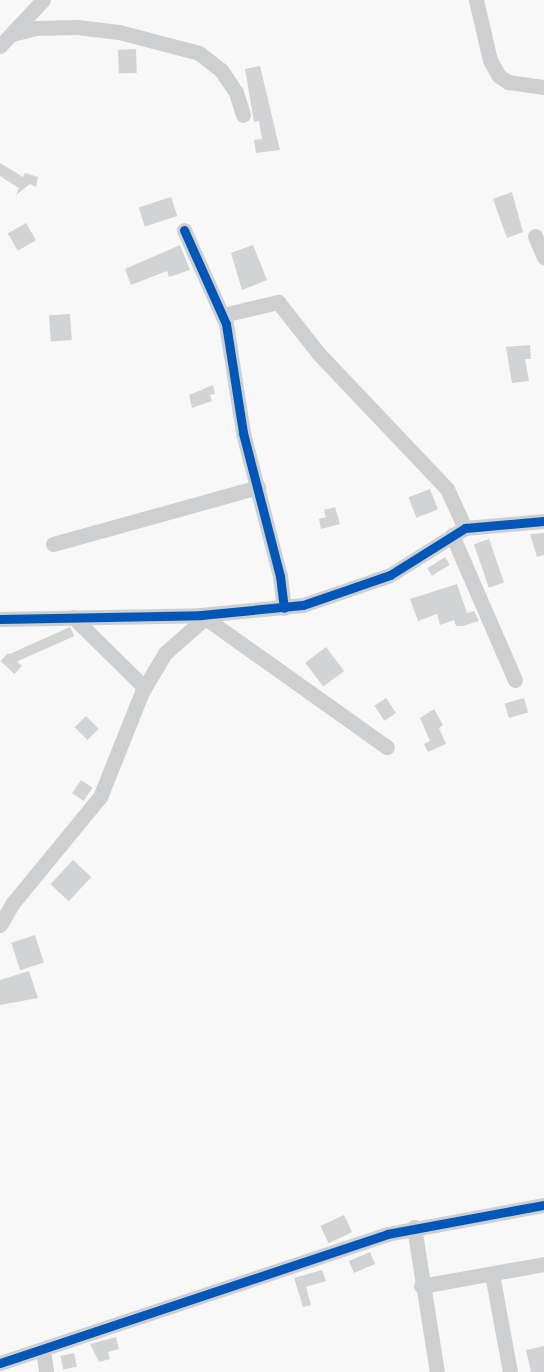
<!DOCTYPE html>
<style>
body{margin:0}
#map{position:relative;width:544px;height:1372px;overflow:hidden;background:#f8f8f8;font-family:"Fira Sans",sans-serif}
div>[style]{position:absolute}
.building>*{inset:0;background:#d2d3d4;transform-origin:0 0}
.minor>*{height:15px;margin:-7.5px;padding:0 7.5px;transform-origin:7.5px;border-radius:7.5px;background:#cecfd1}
.cycleway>*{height:9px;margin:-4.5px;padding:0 4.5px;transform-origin:4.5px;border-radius:4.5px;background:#0057b8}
span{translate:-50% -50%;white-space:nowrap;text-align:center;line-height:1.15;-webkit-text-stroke:6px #fff;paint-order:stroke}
</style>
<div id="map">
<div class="building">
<div style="left:136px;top:49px;width:24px;height:18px;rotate:88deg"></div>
<div style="clip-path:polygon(260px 66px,280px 150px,256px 153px,254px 140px,262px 139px,259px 121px,254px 122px,245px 69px)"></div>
<div style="clip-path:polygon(0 163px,23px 177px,25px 173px,38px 177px,36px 187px,30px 184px,16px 195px,19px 188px,0 176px)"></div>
<div style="clip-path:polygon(512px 192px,523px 232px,507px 238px,493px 199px)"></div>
<div style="left:171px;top:197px;width:20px;height:34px;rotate:72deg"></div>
<div style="left:26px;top:223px;width:20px;height:21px;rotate:60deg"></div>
<div style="clip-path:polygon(180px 245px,190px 270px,169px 277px,167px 271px,131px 285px,125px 269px)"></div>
<div style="clip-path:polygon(253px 245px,267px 280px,242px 290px,231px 253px)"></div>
<div style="left:70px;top:314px;width:26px;height:21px;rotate:86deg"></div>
<div style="clip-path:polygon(530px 345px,531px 359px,525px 359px,529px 381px,512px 383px,506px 347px)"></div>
<div style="clip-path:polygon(213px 385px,215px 394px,210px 395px,212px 401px,192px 408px,189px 395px)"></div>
<div style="left:430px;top:489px;width:22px;height:23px;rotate:69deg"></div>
<div style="clip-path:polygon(335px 507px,340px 524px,321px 529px,319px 519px,326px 517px,324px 510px)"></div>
<div style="clip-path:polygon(544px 533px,544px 555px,537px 557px,530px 534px)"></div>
<div style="left:489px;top:539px;width:46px;height:16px;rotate:71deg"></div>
<div style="left:445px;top:557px;width:9px;height:21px;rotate:58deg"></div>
<div style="clip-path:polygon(457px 584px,467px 613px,474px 611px,479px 621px,463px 626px,456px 626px,454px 620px,440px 625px,437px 614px,418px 621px,410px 599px)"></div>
<div style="left:70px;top:627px;width:10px;height:70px;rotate:66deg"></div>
<div style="left:326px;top:647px;width:30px;height:26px;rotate:53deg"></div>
<div style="left:8px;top:653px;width:19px;height:11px;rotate:43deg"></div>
<div style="left:386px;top:698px;width:18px;height:14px;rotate:56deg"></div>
<div style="left:524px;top:698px;width:15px;height:20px;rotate:74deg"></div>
<div style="clip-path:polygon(434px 709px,443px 725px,439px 728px,446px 744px,428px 752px,424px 744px,430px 741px,420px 718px)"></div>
<div style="left:86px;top:716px;width:18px;height:16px;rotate:45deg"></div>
<div style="left:81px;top:780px;width:14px;height:16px;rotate:34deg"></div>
<div style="left:73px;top:860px;width:25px;height:33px;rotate:43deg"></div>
<div style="left:35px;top:935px;width:29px;height:25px;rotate:72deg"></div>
<div style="clip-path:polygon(29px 971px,38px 998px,0 1005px,0 980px)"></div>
<div style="left:344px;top:1215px;width:19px;height:26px;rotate:65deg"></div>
<div style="left:370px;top:1252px;width:13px;height:23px;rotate:67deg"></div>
<div style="clip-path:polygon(322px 1270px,326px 1281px,306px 1287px,311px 1305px,303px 1307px,294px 1278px)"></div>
<div style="clip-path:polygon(116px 1337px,119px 1349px,108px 1352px,110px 1359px,99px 1362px,90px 1344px)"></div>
<div style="clip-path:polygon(544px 1346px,544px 1372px,531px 1372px,526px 1350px)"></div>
<div style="left:74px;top:1353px;width:14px;height:14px;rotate:78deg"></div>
</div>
<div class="minor">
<div style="left:476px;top:0;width:62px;rotate:76.9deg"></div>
<div style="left:490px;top:60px;width:18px;rotate:61deg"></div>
<div style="left:499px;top:76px;width:11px;rotate:34deg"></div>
<div style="left:508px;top:82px;width:36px;rotate:8deg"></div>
<div style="left:12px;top:34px;width:25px;rotate:-14deg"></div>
<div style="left:36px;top:28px;width:41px;rotate:-1.4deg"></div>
<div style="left:77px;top:27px;width:42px;rotate:6.8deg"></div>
<div style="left:119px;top:32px;width:83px;rotate:14.7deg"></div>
<div style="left:199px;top:53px;width:28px;rotate:38deg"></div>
<div style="left:221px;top:70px;width:27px;rotate:56deg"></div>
<div style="left:236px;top:92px;width:24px;rotate:73deg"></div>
<div style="left:0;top:46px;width:63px;rotate:-46.9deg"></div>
<div style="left:184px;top:230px;width:103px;rotate:65.9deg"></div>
<div style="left:226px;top:324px;width:110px;rotate:81.1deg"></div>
<div style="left:243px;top:433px;width:148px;rotate:75.5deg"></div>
<div style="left:280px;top:576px;width:32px;rotate:83deg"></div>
<div style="left:535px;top:236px;width:23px;rotate:67deg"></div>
<div style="left:223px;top:315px;width:57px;rotate:-13.3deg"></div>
<div style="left:278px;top:302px;width:66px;rotate:51.7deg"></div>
<div style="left:319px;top:354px;width:186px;rotate:46.5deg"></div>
<div style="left:447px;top:489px;width:43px;rotate:65.2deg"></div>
<div style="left:452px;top:535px;width:158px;rotate:66.5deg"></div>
<div style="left:53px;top:544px;width:213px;rotate:-15.5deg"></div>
<div style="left:201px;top:615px;width:228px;rotate:35.4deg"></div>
<div style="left:73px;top:617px;width:100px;rotate:44.6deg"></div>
<div style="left:0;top:619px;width:201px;rotate:-1.1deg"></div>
<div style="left:201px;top:615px;width:102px;rotate:-5.6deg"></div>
<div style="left:303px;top:605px;width:92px;rotate:-19deg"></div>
<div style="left:390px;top:575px;width:89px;rotate:-32.1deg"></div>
<div style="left:465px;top:528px;width:79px;rotate:-5.1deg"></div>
<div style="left:0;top:925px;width:24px;rotate:-60deg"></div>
<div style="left:12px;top:904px;width:139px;rotate:-50.6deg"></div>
<div style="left:100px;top:797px;width:113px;rotate:-68.2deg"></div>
<div style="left:142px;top:692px;width:45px;rotate:-59.5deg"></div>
<div style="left:165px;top:653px;width:53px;rotate:-41.2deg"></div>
<div style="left:414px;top:1227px;width:147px;rotate:81deg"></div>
<div style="left:492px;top:1274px;width:100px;rotate:79.6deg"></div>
<div style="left:421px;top:1286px;width:125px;rotate:-10.1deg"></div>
<div style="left:43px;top:1350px;width:22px;rotate:82deg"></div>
<div style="left:0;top:1363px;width:408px;rotate:-18.4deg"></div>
<div style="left:387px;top:1234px;width:160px;rotate:-10.5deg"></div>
</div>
<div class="cycleway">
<div style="left:184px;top:230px;width:103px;rotate:65.9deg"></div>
<div style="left:226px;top:324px;width:110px;rotate:81.1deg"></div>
<div style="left:243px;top:433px;width:148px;rotate:75.5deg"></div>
<div style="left:280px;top:576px;width:32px;rotate:83deg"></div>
<div style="left:0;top:619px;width:201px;rotate:-1.1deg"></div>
<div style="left:201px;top:615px;width:102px;rotate:-5.6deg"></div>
<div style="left:303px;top:605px;width:92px;rotate:-19deg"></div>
<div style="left:390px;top:575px;width:89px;rotate:-32.1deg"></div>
<div style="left:465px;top:528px;width:79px;rotate:-5.1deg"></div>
<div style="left:0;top:1363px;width:408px;rotate:-18.4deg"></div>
<div style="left:387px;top:1234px;width:160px;rotate:-10.5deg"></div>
</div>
</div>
